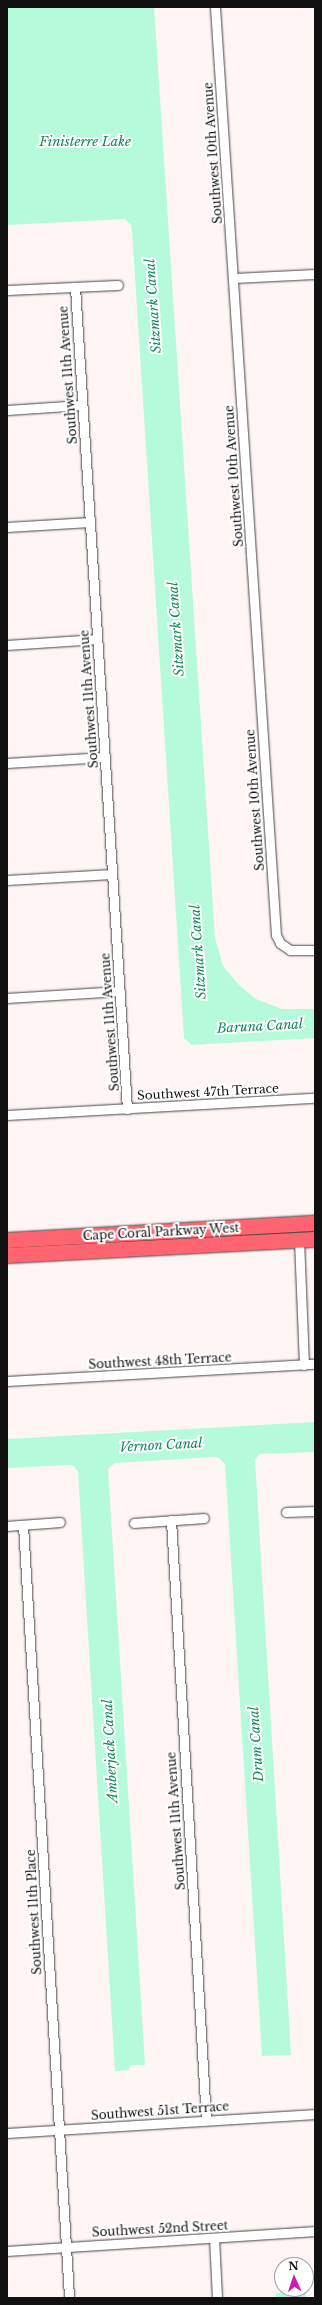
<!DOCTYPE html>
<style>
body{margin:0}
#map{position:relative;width:322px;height:2305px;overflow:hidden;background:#fff5f5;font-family:"Libre Baskerville",serif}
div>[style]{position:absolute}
.water>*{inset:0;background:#b5fadb}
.roads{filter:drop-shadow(0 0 1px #444) drop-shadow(0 0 1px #444)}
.street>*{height:9px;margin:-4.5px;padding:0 4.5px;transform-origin:4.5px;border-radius:4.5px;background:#fff}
.primary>*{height:15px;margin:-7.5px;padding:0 7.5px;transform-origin:7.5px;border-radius:7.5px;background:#ff6570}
span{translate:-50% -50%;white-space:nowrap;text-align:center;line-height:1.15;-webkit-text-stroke:4px #fff;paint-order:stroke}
.street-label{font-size:12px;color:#111}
.water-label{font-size:13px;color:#108758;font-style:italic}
.frame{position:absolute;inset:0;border:8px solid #111;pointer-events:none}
.north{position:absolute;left:274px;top:2257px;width:40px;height:40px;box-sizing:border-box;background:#fff;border:1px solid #a0a0a0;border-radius:50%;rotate:357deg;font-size:11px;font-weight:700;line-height:16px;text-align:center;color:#111}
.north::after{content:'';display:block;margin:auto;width:14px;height:18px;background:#cc1db7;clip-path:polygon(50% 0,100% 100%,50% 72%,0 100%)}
</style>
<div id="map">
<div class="water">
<div style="clip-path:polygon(7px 7px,154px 7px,215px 938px,223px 966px,240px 986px,256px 999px,282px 1009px,315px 1009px,315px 1038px,192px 1045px,184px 1038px,132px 230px,131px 225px,125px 219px,7px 225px)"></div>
<div style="clip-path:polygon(315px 1422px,315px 1452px,259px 1454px,255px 1460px,291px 2055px,262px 2056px,225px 1464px,219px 1458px,215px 1457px,115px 1463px,108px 1469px,145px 2065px,130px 2065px,129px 2070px,115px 2071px,78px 1472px,74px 1466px,69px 1465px,7px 1468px,7px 1439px)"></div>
<div style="clip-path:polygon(306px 2291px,306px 2298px,276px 2298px,276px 2293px)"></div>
</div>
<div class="roads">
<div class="street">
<div style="left:215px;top:7px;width:930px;rotate:86.24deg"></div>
<div style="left:276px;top:935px;width:9px;rotate:63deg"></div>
<div style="left:280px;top:943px;width:12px;rotate:35deg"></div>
<div style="left:290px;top:950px;width:25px"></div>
<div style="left:233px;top:278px;width:82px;rotate:-2.8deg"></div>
<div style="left:75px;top:287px;width:824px;rotate:86.38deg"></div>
<div style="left:7px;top:290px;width:111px;rotate:-2.6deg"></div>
<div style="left:7px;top:410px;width:75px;rotate:-3.8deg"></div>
<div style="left:7px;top:527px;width:83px;rotate:-3.4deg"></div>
<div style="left:7px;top:645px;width:90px;rotate:-3.8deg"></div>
<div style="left:7px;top:763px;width:98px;rotate:-3.5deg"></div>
<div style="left:7px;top:880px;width:105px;rotate:-3.3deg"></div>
<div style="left:7px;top:998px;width:113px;rotate:-3.5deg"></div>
<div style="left:7px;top:1115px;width:308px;rotate:-3.2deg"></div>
<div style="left:299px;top:1240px;width:125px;rotate:87.7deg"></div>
<div style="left:7px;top:1381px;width:308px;rotate:-3.2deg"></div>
<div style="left:286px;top:1512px;width:29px;rotate:-2deg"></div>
<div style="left:171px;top:1520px;width:601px;rotate:86.66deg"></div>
<div style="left:134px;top:1523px;width:70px;rotate:-4.1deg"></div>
<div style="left:23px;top:1525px;width:774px;rotate:86.59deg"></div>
<div style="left:7px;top:1526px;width:53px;rotate:-4.3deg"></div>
<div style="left:7px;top:2133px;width:309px;rotate:-3.5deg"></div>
<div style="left:214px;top:2238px;width:60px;rotate:87.1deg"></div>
<div style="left:7px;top:2251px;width:309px;rotate:-3.7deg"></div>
</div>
<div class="primary">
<div style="left:7px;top:1240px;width:308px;rotate:-3.2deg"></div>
<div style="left:7px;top:1255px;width:308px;rotate:-3deg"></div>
</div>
</div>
<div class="street-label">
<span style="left:213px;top:153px;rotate:-94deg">Southwest 10th Avenue</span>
<span style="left:68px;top:375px;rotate:-94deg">Southwest 11th Avenue</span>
<span style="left:234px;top:476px;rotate:-94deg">Southwest 10th Avenue</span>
<span style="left:89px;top:699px;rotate:-94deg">Southwest 11th Avenue</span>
<span style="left:255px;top:800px;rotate:-94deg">Southwest 10th Avenue</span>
<span style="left:110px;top:1022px;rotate:-94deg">Southwest 11th Avenue</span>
<span style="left:208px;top:1092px;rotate:-3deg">Southwest 47th Terrace</span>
<span style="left:161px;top:1232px;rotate:-3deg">Cape Coral Parkway West</span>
<span style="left:160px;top:1361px;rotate:-3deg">Southwest 48th Terrace</span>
<span style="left:176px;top:1821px;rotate:-94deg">Southwest 11th Avenue</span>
<span style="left:34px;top:1912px;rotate:-93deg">Southwest 11th Place</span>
<span style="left:160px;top:2111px;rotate:-4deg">Southwest 51st Terrace</span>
<span style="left:160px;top:2229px;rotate:-3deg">Southwest 52nd Street</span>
</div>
<div class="water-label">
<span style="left:85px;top:142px">Finisterre Lake</span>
<span style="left:154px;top:306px;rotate:-94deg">Sitzmark Canal</span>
<span style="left:177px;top:629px;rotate:-94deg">Sitzmark Canal</span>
<span style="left:199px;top:952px;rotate:-94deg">Sitzmark Canal</span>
<span style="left:260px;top:1027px;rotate:-3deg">Baruna Canal</span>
<span style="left:161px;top:1446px;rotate:-3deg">Vernon Canal</span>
<span style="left:257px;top:1744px;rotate:-94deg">Drum Canal</span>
<span style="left:111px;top:1751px;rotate:-93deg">Amberjack Canal</span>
</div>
<div class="frame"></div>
<div class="north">N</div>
</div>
